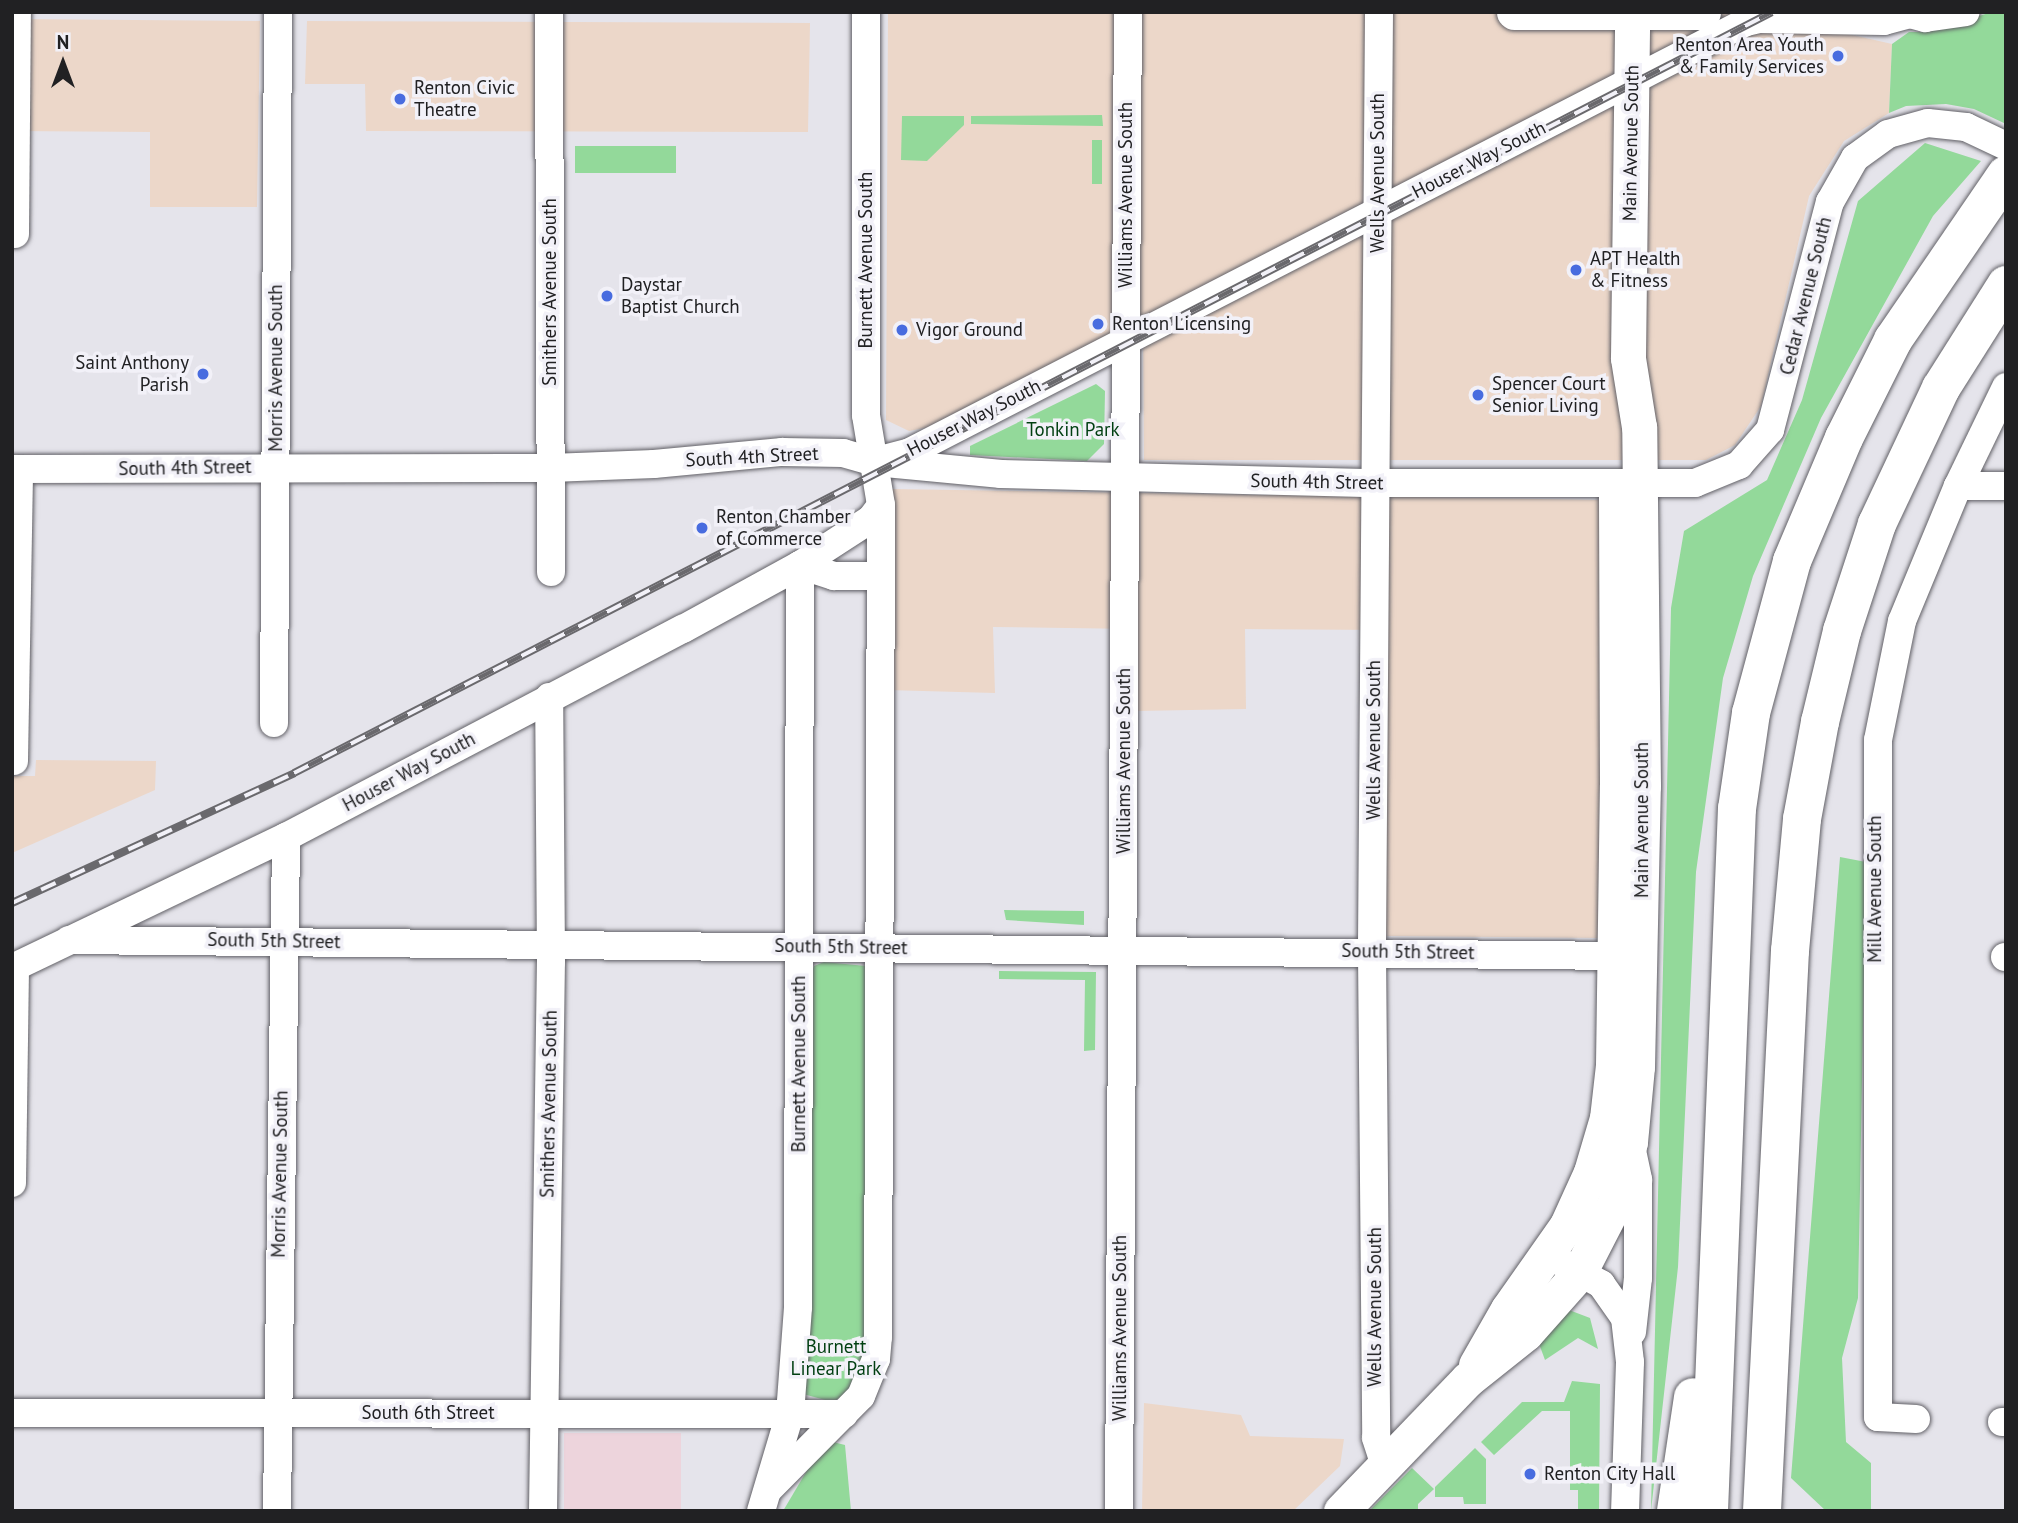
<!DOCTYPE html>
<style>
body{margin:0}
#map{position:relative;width:2018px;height:1523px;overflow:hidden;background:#e5e4eb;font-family:"PT Sans",sans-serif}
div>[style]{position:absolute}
.commercial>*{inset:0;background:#ecd7c9}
.industrial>*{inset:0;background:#edd4dc;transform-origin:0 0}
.green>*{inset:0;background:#93d99a;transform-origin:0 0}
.roads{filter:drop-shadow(0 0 2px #616066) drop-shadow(0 0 2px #616066)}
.minor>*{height:28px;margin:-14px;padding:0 14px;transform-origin:14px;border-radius:14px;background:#fff}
.major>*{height:35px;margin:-17.5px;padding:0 17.5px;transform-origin:17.5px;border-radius:17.5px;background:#fff}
.highway>*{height:38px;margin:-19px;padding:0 19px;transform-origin:19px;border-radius:19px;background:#fff}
.rail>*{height:8px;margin-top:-4px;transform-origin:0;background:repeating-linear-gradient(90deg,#f2f1f8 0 16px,#6a696d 0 32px);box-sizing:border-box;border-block:2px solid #6a696d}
.dots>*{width:19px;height:19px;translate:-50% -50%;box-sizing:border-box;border:4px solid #f2f1f8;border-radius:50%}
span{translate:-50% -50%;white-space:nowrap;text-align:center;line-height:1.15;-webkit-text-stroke:7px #f2f1f8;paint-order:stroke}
.poi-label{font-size:19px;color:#212123}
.right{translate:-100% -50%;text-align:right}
.left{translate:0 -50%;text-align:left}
.street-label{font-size:19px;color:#212123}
.park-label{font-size:19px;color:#003f11}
.frame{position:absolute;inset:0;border:14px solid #212123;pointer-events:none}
.north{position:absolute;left:28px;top:28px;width:70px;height:70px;-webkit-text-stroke:5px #f2f1f8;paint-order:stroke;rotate:0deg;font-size:19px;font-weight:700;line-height:28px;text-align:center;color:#212123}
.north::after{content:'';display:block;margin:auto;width:24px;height:32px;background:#212123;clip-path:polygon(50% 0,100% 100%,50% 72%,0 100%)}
</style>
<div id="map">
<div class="commercial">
<div style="clip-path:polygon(888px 12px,1752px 12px,1892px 44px,1889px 113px,1844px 141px,1809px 196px,1761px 406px,1735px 445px,1706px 460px,1144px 460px,1143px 320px,935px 426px,909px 431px,886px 420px)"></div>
<div style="clip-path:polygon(12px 19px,260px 21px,257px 207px,150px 207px,150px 132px,12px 131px)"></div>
<div style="clip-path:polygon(307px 21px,810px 23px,808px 132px,366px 131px,365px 84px,305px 84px)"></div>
<div style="clip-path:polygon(891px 489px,1602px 500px,1601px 938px,1382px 936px,1382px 630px,1245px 629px,1246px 709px,1136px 711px,1136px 629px,993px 627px,995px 693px,887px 690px)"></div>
<div style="clip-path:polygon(36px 760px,156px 761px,155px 790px,12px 853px,12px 776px,35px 776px)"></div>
<div style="clip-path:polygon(1144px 1403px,1241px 1415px,1250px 1436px,1344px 1439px,1340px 1466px,1293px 1511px,1142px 1511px)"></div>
</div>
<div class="industrial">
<div style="left:564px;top:1433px;width:117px;height:78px"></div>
</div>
<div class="green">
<div style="clip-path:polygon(1992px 12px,2006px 12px,2006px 124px,1974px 109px,1946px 104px,1906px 106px,1889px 113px,1892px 44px,1909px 32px,1927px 32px)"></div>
<div style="clip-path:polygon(1102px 115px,1103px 126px,971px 124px,971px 116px)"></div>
<div style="clip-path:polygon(902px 116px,964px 116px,964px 125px,927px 161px,901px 160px)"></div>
<div style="left:1092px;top:140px;width:10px;height:44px"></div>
<div style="clip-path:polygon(1925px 143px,1981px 161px,1933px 216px,1821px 418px,1753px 576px,1723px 678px,1696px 872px,1678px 1267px,1651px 1511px,1671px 608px,1684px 531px,1767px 480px,1802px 400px,1858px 201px)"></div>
<div style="left:575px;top:146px;width:101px;height:27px"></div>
<div style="clip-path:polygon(1096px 384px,1105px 391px,1104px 444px,1087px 461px,970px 455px,970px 446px)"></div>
<div style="clip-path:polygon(1840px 857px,1866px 862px,1858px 1298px,1842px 1358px,1846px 1442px,1871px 1463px,1871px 1511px,1826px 1511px,1791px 1478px)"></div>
<div style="clip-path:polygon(1004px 910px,1084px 911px,1084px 925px,1006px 920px)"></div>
<div style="clip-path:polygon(824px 962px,866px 966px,866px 1376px,840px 1399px,829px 1401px,803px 1394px,811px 975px,814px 966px)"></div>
<div style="clip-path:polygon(999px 971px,1096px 972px,1095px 1050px,1084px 1051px,1085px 980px,999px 979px)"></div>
<div style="clip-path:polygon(1569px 1310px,1590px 1318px,1598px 1349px,1578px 1338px,1545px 1360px,1538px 1341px)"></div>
<div style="clip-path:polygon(1572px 1381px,1600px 1384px,1599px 1511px,1578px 1511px,1578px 1490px,1570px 1490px,1570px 1411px,1542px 1411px,1494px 1455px,1481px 1442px,1522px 1402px,1564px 1402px)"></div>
<div style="clip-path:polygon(833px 1442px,845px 1445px,851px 1511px,783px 1511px,812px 1462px)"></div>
<div style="clip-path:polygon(1475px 1448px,1486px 1459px,1486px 1504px,1464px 1504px,1463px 1497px,1435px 1497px,1435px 1487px)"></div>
<div style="clip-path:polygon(1412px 1468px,1434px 1489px,1418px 1504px,1418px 1511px,1369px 1511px)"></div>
</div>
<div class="roads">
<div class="minor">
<div style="left:549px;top:12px;width:560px;rotate:89.8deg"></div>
<div style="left:1379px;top:12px;width:940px;rotate:90.43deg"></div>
<div style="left:1372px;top:952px;width:486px;rotate:89.5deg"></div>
<div style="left:1376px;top:1438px;width:29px;rotate:72deg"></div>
<div style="left:1910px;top:14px;width:16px;rotate:15deg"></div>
<div style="left:1925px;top:18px;width:41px;rotate:-8.3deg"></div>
<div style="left:15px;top:234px;width:222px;rotate:-89.5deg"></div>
<div style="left:888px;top:458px;width:23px;rotate:-15deg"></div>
<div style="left:910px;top:452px;width:940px;rotate:-27.22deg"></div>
<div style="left:1746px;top:22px;width:13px;rotate:-13deg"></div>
<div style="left:1759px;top:19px;width:125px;rotate:0.9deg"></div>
<div style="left:1884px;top:21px;width:27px;rotate:-15deg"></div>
<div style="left:12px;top:469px;width:539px;rotate:-0.11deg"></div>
<div style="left:551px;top:468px;width:103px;rotate:-2.2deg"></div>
<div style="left:654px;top:464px;width:129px;rotate:-5.4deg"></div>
<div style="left:782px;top:452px;width:61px;rotate:0.9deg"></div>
<div style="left:843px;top:453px;width:33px;rotate:16deg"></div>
<div style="left:875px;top:462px;width:127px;rotate:5.4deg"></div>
<div style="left:1001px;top:474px;width:374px;rotate:1.4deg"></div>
<div style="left:1375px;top:483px;width:320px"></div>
<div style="left:1695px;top:483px;width:48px;rotate:-22.2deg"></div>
<div style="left:1739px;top:465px;width:47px;rotate:-48.5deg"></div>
<div style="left:1770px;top:430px;width:236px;rotate:-75.3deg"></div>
<div style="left:1830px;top:202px;width:51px;rotate:-60.4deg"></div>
<div style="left:1855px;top:158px;width:41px;rotate:-36deg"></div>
<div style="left:1888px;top:134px;width:41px;rotate:-15.4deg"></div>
<div style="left:1928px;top:123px;width:38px;rotate:6deg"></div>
<div style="left:1966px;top:127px;width:44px;rotate:25.4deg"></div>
<div style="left:1958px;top:486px;width:48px"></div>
<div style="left:800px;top:565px;width:36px;rotate:18deg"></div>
<div style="left:834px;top:576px;width:46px"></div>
<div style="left:274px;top:723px;width:711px;rotate:-89.68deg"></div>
<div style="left:14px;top:761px;width:292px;rotate:-89deg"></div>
<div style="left:69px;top:940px;width:1545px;rotate:0.59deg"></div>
<div style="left:2005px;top:957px;width:1px"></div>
<div style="left:12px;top:968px;width:304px;rotate:-25.6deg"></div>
<div style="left:286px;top:837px;width:448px;rotate:-27.7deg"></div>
<div style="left:683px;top:629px;width:133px;rotate:-28.7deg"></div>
<div style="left:800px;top:565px;width:85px;rotate:-32.9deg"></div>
<div style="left:871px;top:519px;width:15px;rotate:-53deg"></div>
<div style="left:1631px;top:1146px;width:35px;rotate:78deg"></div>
<div style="left:1638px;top:1180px;width:98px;rotate:90deg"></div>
<div style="left:1638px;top:1278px;width:54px;rotate:96.3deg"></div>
<div style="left:12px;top:1183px;width:216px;rotate:-89.2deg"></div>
<div style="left:1561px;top:1262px;width:46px;rotate:28.8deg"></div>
<div style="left:1601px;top:1284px;width:42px;rotate:54.8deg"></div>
<div style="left:1625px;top:1318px;width:44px;rotate:83.5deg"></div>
<div style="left:1630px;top:1362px;width:149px;rotate:91.9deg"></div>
<div style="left:12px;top:1413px;width:832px;rotate:0.07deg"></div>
<div style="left:1916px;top:1419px;width:38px;rotate:-177deg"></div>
<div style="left:1878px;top:1417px;width:677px;rotate:-90deg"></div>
<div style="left:1878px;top:740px;width:121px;rotate:-78.6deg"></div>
<div style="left:1902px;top:621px;width:146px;rotate:-67.5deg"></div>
<div style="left:1958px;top:486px;width:110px;rotate:-64.1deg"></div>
<div style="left:2002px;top:1422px;width:4px"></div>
<div style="left:768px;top:1490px;width:132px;rotate:-45.3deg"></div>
<div style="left:861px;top:1396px;width:40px;rotate:-68deg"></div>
<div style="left:876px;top:1359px;width:22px;rotate:-85deg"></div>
<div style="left:878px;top:1337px;width:832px;rotate:-89.79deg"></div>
<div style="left:881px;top:505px;width:91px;rotate:-99.5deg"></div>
<div style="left:866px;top:415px;width:403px;rotate:-90deg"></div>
<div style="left:277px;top:1511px;width:674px;rotate:-89.23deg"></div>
<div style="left:543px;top:1511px;width:549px;rotate:-89.17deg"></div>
<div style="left:551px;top:962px;width:265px;rotate:-90.4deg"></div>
<div style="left:761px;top:1511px;width:101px;rotate:-73.4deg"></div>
<div style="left:790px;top:1414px;width:107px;rotate:-85.7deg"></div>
<div style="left:798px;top:1307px;width:742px;rotate:-89.85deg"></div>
<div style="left:1119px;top:1511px;width:1499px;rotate:-89.66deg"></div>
</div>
<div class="major">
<div style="left:1514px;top:12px;width:189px"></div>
<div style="left:1476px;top:1365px;width:64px;rotate:-60.3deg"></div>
<div style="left:1508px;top:1309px;width:103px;rotate:-54.9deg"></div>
<div style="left:1567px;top:1225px;width:58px;rotate:-65.6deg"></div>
<div style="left:1591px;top:1172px;width:56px;rotate:-73.5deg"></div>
<div style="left:1607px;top:1118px;width:53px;rotate:-83.5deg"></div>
<div style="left:1613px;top:1065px;width:280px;rotate:-89.2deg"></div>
<div style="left:1617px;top:785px;width:288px;rotate:-90.2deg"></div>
<div style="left:1341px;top:1511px;width:182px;rotate:-46.1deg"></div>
<div style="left:1467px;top:1380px;width:75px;rotate:-38.5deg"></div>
<div style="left:1526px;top:1333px;width:80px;rotate:-48.5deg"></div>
<div style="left:1579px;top:1273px;width:79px;rotate:-62.8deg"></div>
<div style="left:1615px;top:1203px;width:63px;rotate:-76.2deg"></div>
<div style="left:1630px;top:1142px;width:75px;rotate:-84.7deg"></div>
<div style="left:1637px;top:1067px;width:281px;rotate:-88.8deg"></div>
<div style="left:1643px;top:786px;width:359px;rotate:-90.6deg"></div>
<div style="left:1639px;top:427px;width:70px;rotate:-99.1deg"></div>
<div style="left:1628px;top:358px;width:346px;rotate:-89.3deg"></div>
</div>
<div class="highway">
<div style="left:1676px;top:1511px;width:115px;rotate:-81.5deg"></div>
<div style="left:1709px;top:1511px;width:703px;rotate:-87.72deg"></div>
<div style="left:1737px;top:809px;width:97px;rotate:-81.7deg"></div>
<div style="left:1751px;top:713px;width:157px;rotate:-74.9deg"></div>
<div style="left:1792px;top:561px;width:134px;rotate:-67.1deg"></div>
<div style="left:1844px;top:438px;width:110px;rotate:-63.4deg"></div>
<div style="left:1893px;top:340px;width:200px;rotate:-55.6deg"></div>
<div style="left:1762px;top:1511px;width:561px;rotate:-87.14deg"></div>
<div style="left:1790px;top:951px;width:133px;rotate:-84.8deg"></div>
<div style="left:1802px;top:819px;width:99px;rotate:-79.5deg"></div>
<div style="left:1820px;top:722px;width:94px;rotate:-76.4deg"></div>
<div style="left:1842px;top:631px;width:113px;rotate:-71.9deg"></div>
<div style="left:1877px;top:524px;width:150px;rotate:-64.8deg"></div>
<div style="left:1941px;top:388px;width:122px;rotate:-57.7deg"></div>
</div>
</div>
<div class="rail">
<div style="left:12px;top:903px;width:311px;rotate:-24.7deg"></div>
<div style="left:294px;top:773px;width:1662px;rotate:-27.24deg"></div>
</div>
<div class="dots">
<div style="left:1838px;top:56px;background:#486cdf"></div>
<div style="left:400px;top:99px;background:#486cdf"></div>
<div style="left:1576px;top:270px;background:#486cdf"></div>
<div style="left:607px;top:296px;background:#486cdf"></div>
<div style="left:1098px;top:324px;background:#486cdf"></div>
<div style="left:902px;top:330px;background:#486cdf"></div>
<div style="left:203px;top:374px;background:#486cdf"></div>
<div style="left:1478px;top:395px;background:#486cdf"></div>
<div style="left:702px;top:528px;background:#486cdf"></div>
<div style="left:1530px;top:1474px;background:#486cdf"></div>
</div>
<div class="poi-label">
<span class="right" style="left:1824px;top:56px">Renton Area Youth<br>&amp; Family Services</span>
<span class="left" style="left:414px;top:99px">Renton Civic<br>Theatre</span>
<span class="left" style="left:1590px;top:270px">APT Health<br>&amp; Fitness</span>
<span class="left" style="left:621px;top:296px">Daystar<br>Baptist Church</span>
<span class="left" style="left:1112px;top:324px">Renton Licensing</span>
<span class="left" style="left:916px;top:330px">Vigor Ground</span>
<span class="right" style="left:189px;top:374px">Saint Anthony<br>Parish</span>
<span class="left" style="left:1492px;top:395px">Spencer Court<br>Senior Living</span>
<span class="left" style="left:716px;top:528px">Renton Chamber<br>of Commerce</span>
<span class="left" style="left:1544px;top:1474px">Renton City Hall</span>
</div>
<div class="street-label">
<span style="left:1631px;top:143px;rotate:-89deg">Main Avenue South</span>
<span style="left:1479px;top:160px;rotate:-27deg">Houser Way South</span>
<span style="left:1378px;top:173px;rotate:-90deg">Wells Avenue South</span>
<span style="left:1126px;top:195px;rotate:-90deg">Williams Avenue South</span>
<span style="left:866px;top:260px;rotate:-90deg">Burnett Avenue South</span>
<span style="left:550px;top:292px;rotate:-90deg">Smithers Avenue South</span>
<span style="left:1806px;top:296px;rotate:-76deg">Cedar Avenue South</span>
<span style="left:276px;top:368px;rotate:-90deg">Morris Avenue South</span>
<span style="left:974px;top:418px;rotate:-27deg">Houser Way South</span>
<span style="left:752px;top:457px;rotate:-3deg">South 4th Street</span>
<span style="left:185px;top:468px;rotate:-1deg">South 4th Street</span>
<span style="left:1317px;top:482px;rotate:1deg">South 4th Street</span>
<span style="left:1374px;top:740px;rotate:-90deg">Wells Avenue South</span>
<span style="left:1124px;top:761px;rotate:-90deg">Williams Avenue South</span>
<span style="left:409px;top:772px;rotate:-28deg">Houser Way South</span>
<span style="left:1642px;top:820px;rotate:-90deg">Main Avenue South</span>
<span style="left:1875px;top:889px;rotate:-90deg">Mill Avenue South</span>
<span style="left:274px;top:941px;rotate:1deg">South 5th Street</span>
<span style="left:841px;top:947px;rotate:1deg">South 5th Street</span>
<span style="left:1408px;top:952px;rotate:1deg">South 5th Street</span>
<span style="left:799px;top:1064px;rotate:-90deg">Burnett Avenue South</span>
<span style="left:549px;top:1104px;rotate:-89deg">Smithers Avenue South</span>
<span style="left:280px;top:1174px;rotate:-89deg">Morris Avenue South</span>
<span style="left:1375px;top:1307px;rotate:-90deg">Wells Avenue South</span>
<span style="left:1120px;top:1328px;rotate:-90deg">Williams Avenue South</span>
<span style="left:428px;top:1413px">South 6th Street</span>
</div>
<div class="park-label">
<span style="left:1073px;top:430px">Tonkin Park</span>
<span style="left:836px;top:1358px">Burnett<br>Linear Park</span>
</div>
<div class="frame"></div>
<div class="north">N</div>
</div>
